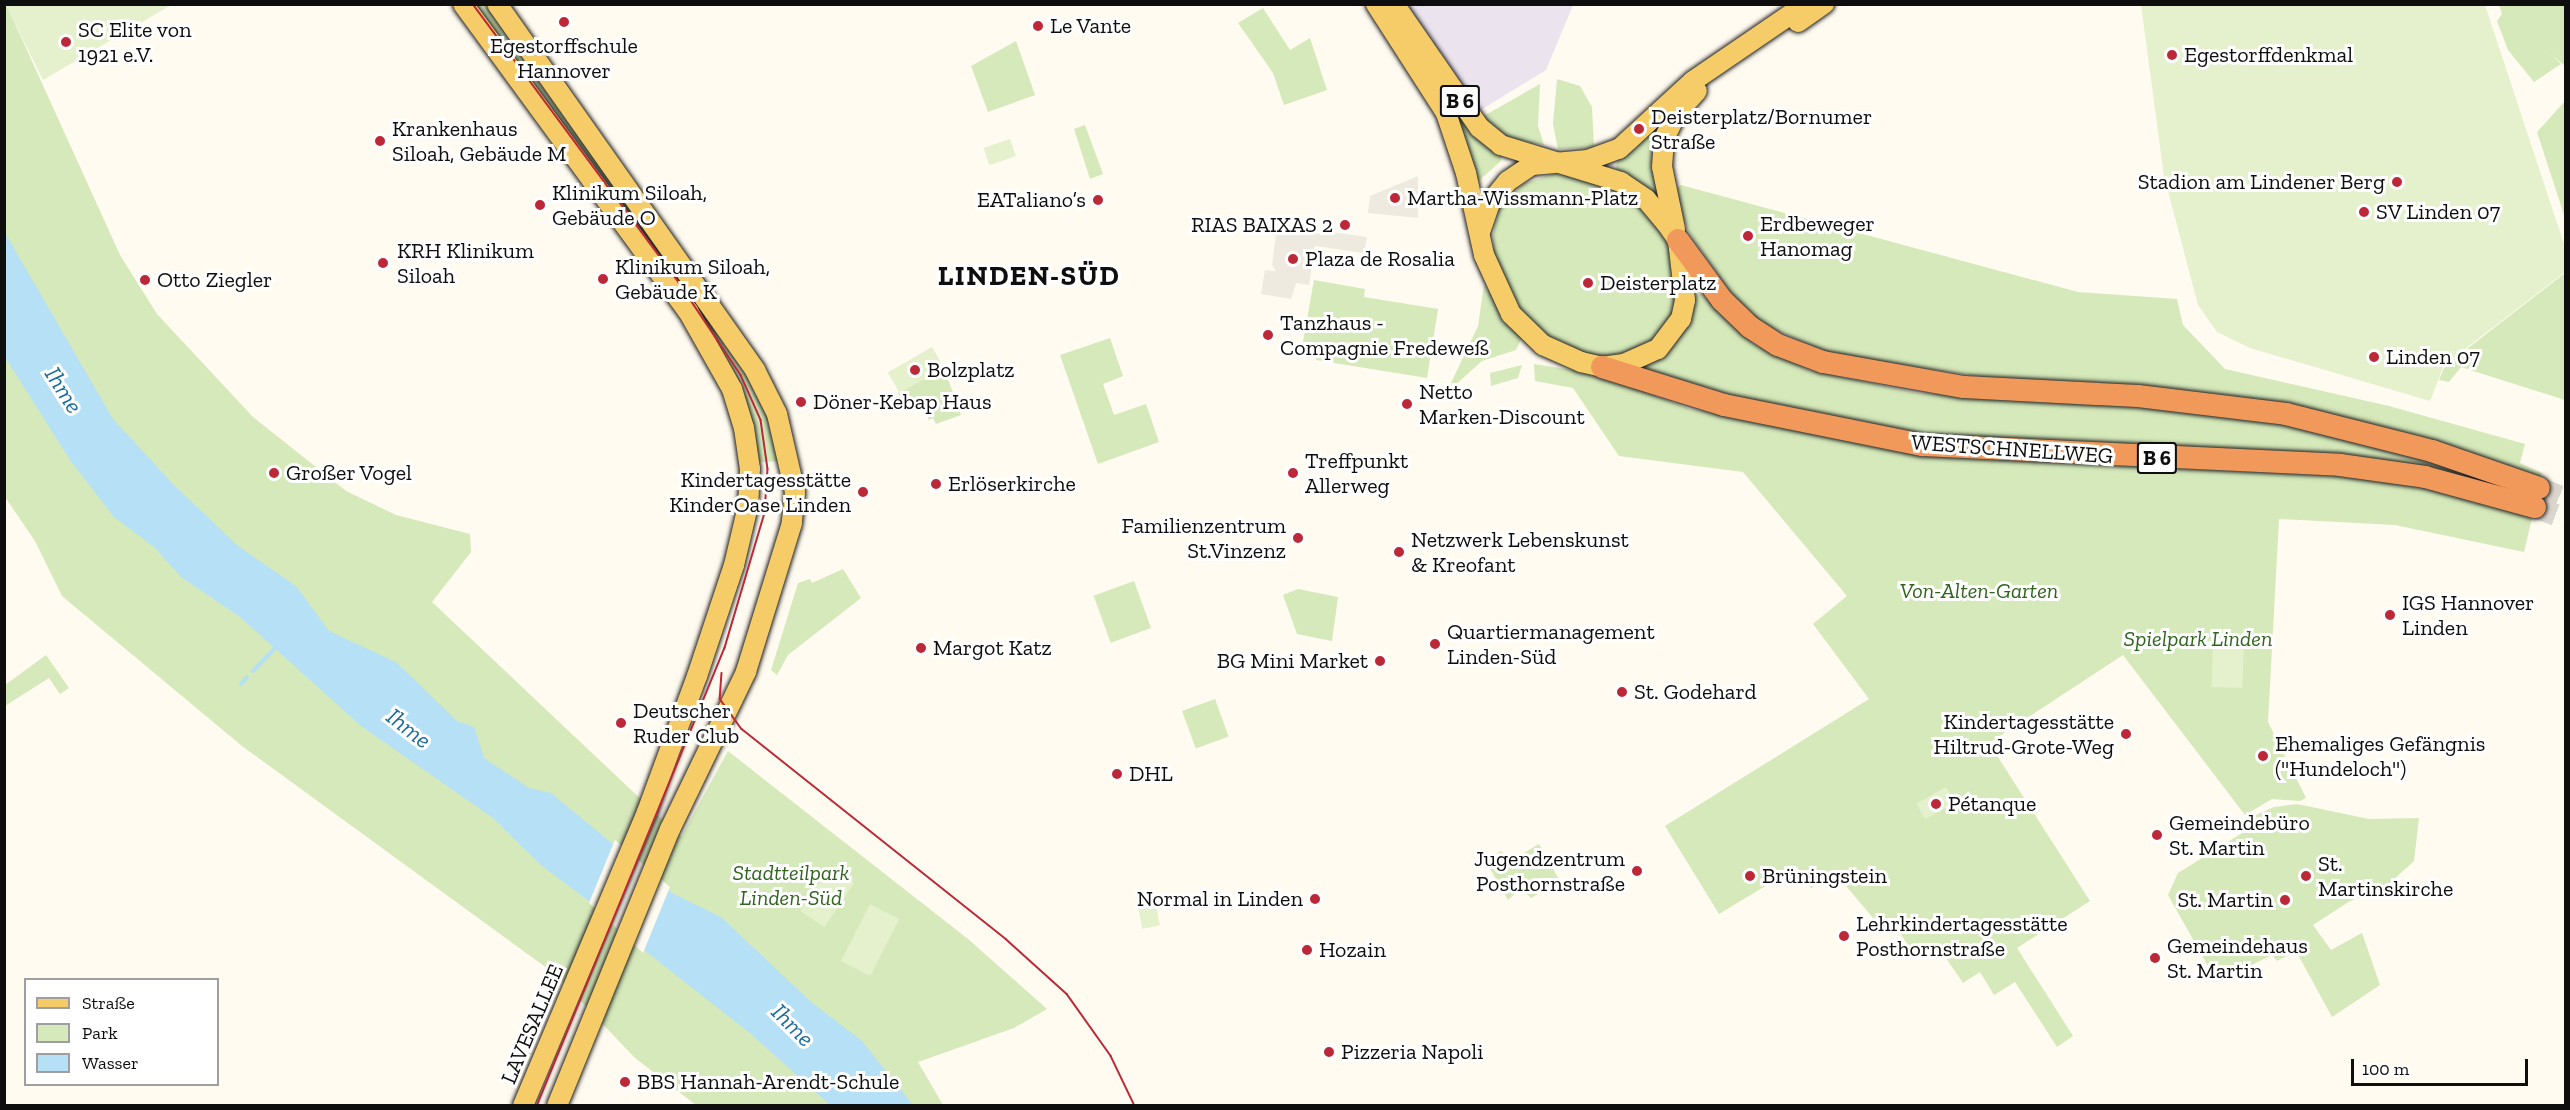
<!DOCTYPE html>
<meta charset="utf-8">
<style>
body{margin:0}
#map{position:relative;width:2570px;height:1110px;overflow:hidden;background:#fffbf0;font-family:"Zilla Slab",serif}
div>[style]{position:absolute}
.industrial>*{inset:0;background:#ebe3ed}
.green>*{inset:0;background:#d5e9ba;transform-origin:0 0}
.pitch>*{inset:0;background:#e5f0cc;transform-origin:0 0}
.plaza>*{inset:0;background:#efeadf}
.water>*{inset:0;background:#b6e0f5}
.pier>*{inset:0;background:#fffbf0}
.stream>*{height:4px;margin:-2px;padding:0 2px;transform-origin:2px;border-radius:2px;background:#b6e0f5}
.highway-tunnel>*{height:22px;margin-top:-11px;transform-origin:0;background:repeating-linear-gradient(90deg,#dbd7ce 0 22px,transparent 0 33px)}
.roads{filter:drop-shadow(0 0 2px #1f1f1f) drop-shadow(0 0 2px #1f1f1f)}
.major>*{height:20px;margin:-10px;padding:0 10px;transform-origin:10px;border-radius:10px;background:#f6cc69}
.highway>*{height:22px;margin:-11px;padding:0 11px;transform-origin:11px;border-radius:11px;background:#f1985b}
.tram>*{height:1.5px;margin:-0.75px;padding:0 0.75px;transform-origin:0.75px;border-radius:0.75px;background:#bc2837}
.dots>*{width:16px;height:16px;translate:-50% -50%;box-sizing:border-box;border:3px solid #fff;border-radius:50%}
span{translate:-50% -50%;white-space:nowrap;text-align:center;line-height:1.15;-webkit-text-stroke:6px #fff;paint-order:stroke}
.shield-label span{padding:2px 4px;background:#fff;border:2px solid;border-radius:4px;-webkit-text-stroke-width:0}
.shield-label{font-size:21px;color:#0e0e0e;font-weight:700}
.poi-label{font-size:22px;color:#0e0e0e}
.left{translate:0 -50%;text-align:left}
.right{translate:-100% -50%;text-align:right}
.street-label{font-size:22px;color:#0e0e0e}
.park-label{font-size:22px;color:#31651f;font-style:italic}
.water-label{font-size:24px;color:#196b9e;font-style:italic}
.district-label{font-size:28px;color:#0e0e0e;font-weight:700;letter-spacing:1.5px}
.frame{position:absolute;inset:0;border:6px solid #0e0e0e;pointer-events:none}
.legend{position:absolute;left:24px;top:978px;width:195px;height:108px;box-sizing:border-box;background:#fff;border:2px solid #9f9f9f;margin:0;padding:8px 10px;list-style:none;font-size:18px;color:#0e0e0e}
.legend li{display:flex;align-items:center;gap:12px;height:30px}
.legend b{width:30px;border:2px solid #9f9f9f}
.scale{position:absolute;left:2351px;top:1059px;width:177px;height:27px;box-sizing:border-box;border:3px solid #0e0e0e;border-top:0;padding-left:8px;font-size:18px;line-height:21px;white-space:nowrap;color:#0e0e0e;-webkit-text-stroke:4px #fff;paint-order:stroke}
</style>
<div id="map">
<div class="industrial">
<div style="clip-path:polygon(1403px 5px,1573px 5px,1546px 70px,1476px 113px)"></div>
</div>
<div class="green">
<div style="clip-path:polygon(6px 4px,120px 255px,157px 314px,253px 417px,346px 491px,396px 515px,470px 534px,471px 552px,432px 602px,681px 837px,728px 751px,968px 939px,1047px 1009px,1014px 1028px,918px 1062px,943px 1105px,696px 1105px,635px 1058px,555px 974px,242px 746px,62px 596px,35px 541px,5px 497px)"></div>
<div style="clip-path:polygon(469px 5px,487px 5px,758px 388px,783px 461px,759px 462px,747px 405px)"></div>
<div style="clip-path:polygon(2499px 5px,2565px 5px,2565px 66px,2549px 53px,2561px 64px,2534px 82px,2508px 50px,2497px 21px,2502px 14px)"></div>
<div style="clip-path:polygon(1263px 8px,1290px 50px,1310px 38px,1327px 90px,1284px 105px,1273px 73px,1238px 23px)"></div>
<div style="clip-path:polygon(1016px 41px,1035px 95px,988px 112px,971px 66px)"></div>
<div style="clip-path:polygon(1557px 79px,1580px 86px,1592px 107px,1594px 148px,1558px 149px,1553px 124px)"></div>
<div style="clip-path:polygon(1540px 84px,1538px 126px,1544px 145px,1508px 139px,1482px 117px)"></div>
<div style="clip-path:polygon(1448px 93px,1504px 151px,1500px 162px,1475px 184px)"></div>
<div style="clip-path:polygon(2565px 101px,2565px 218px,2537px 132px)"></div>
<div style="clip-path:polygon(1660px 121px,1663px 123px,1659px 201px,1616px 171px,1617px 160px,1636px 149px)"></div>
<div style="clip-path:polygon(1085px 125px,1103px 174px,1090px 179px,1074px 129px)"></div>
<div style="clip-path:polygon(1552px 174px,1587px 176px,1637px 200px,1669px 246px,1677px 308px,1665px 333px,1637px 353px,1598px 358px,1565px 349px,1525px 321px,1495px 261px,1493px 236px,1499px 208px,1523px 184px)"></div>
<div style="clip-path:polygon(1681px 185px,2078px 292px,2177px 299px,2183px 325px,2225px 369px,2389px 406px,2525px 444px,2520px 463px,2542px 473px,2539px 480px,2434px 445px,1831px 354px,1762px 324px,1733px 296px,1688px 231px,1674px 190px)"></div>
<div style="clip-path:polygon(2565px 273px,2565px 400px,2461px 367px,2449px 382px,2439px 380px,2445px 366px)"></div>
<div style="clip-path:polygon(1314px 280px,1365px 289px,1364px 297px,1438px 309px,1427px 378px,1316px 360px,1316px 355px,1301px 353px)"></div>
<div style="clip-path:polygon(1484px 285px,1522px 337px,1516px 350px,1482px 361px,1453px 387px,1450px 385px,1478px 326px)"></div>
<div style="clip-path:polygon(1702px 294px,1753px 344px,1811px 371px,1918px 393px,2178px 410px,2273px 422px,2392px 450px,2531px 494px,1953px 441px,1710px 394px,1641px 368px,1680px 337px,1693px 296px)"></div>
<div style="clip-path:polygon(1110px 338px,1123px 376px,1103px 384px,1114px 415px,1146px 404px,1159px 442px,1098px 464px,1060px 355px)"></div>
<div style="clip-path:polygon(1534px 364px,1598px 374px,1690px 409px,1975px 459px,2381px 478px,2533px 514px,2524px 552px,2395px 525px,2279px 519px,2268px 722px,2306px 798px,2300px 801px,2272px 799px,2245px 815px,2123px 655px,1989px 743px,2090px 901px,2017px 948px,2073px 1036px,2057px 1047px,2015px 982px,1994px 995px,1980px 972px,1963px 983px,1937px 945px,1917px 958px,1890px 919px,1879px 925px,1835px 873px,1811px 888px,1797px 867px,1719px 914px,1665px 826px,1869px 699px,1813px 624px,1847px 596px,1743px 472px,1619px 456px,1573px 388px,1535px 381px)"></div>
<div style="clip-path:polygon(1522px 365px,1518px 378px,1491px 386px,1490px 373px)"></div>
<div style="clip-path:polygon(944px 368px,961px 415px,936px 424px,933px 418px,929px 420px,921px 399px,904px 404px,898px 393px)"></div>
<div style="clip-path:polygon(843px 569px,861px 598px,788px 655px,777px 675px,771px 670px,798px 583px,810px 579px,812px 583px)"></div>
<div style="left:1134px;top:581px;width:50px;height:43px;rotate:70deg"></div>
<div style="clip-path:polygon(1298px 589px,1338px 597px,1332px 641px,1297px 634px,1283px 595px)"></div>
<div style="clip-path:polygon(46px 655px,69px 688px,60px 694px,49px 678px,5px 706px,5px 685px)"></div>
<div style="left:1215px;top:699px;width:40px;height:35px;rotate:70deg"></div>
<div style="clip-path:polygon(2297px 804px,2369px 819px,2419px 818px,2414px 861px,2382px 890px,2350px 901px,2313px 925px,2331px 950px,2362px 933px,2380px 985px,2332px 1017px,2296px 951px,2277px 961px,2272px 955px,2217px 982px,2168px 895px,2178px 873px,2247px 830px,2242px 821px,2274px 807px)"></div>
<div style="clip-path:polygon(1539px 844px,1560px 881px,1531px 898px,1521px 888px,1508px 900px,1485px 860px,1501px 851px,1512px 860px)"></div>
</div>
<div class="pitch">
<div style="clip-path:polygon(6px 5px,171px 5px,43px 80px)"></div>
<div style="clip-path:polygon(2141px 5px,2485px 5px,2565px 247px,2565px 272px,2444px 365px,2430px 401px,2250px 348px,2217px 332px,2198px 305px,2164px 176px)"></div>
<div style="left:1010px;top:139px;width:18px;height:28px;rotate:71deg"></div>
<div style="left:932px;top:347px;width:24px;height:51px;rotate:60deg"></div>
<div style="left:2213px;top:641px;width:31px;height:46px;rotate:2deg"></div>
<div style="left:1946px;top:787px;width:18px;height:34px;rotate:61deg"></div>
<div style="left:830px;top:867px;width:29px;height:53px;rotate:34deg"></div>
<div style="left:1154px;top:895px;width:31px;height:18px;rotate:79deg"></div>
<div style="left:870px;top:904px;width:33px;height:64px;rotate:27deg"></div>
</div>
<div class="plaza">
<div style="clip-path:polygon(1418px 176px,1418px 218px,1368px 213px,1370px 196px)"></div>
<div style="clip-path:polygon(1284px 225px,1367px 237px,1364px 253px,1315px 246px,1309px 285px,1296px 283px,1291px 299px,1261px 294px,1265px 270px,1276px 271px,1272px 265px,1276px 234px,1270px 233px,1270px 228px,1283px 230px)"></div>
</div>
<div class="water">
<div style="clip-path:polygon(4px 231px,113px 419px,173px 484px,238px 546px,296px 586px,329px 631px,396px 662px,457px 721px,474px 727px,484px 758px,529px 788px,551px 793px,672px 893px,721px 917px,810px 1001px,862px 1041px,913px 1105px,830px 1105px,751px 1034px,644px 950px,613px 919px,542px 866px,493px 818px,361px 726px,240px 617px,181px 577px,154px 547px,114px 517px,70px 460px,5px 357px)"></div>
</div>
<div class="pier">
<div style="clip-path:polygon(615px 840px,670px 887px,643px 953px,589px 903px)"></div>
</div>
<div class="stream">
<div style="left:253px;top:671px;width:32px;rotate:-46deg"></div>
<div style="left:241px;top:684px;width:9px;rotate:-49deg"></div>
</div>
<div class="highway-tunnel">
<div style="left:2539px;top:488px;width:29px;rotate:22deg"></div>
<div style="left:2535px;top:507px;width:33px;rotate:21deg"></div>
</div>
<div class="roads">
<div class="major">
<div style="left:463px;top:4px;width:381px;rotate:53.8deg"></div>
<div style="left:688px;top:311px;width:90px;rotate:60.6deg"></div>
<div style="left:732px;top:389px;width:41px;rotate:72.9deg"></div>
<div style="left:744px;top:428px;width:41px;rotate:81.7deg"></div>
<div style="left:750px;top:469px;width:37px;rotate:93deg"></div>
<div style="left:748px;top:506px;width:61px;rotate:103.3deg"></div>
<div style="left:734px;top:565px;width:117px;rotate:108.4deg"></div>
<div style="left:697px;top:676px;width:145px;rotate:110.2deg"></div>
<div style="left:647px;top:812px;width:319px;rotate:112.9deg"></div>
<div style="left:497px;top:4px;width:448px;rotate:54.8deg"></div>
<div style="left:755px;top:370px;width:49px;rotate:63.4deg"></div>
<div style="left:777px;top:414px;width:80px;rotate:77deg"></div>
<div style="left:795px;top:492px;width:31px;rotate:96deg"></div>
<div style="left:792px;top:523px;width:156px;rotate:107.2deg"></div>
<div style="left:746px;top:672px;width:174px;rotate:115.8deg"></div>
<div style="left:670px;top:829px;width:299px;rotate:112.2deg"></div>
<div style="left:1376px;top:4px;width:130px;rotate:57.3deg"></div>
<div style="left:1446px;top:113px;width:63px;rotate:71.6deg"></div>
<div style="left:1466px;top:173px;width:84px;rotate:77.6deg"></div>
<div style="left:1484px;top:255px;width:65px;rotate:65.4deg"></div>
<div style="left:1511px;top:314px;width:45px;rotate:44.1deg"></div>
<div style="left:1543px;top:345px;width:42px;rotate:24.1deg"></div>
<div style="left:1581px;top:362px;width:22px;rotate:13deg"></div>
<div style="left:1602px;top:367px;width:22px;rotate:-8deg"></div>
<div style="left:1624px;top:364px;width:37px;rotate:-24deg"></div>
<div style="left:1658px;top:349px;width:38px;rotate:-53deg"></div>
<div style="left:1681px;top:319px;width:19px;rotate:-78deg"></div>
<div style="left:1685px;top:300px;width:60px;rotate:-96.7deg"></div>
<div style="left:1678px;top:240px;width:21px;rotate:-125deg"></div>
<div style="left:1666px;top:223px;width:31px;rotate:-130deg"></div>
<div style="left:1646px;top:199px;width:30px;rotate:-146deg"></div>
<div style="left:1621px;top:182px;width:126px;rotate:-162.9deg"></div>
<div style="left:1501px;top:145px;width:28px;rotate:-141deg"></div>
<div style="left:1479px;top:127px;width:150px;rotate:-124.6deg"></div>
<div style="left:1798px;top:22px;width:32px;rotate:-35deg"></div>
<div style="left:1675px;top:229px;width:63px;rotate:-101.8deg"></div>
<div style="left:1662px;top:167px;width:28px;rotate:-86deg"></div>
<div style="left:1664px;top:139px;width:28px;rotate:-64deg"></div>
<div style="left:1676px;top:114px;width:31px;rotate:-48deg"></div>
<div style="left:1480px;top:232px;width:31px;rotate:-71deg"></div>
<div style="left:1490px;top:203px;width:28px;rotate:-51deg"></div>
<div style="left:1508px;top:181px;width:29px;rotate:-34deg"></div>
<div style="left:1532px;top:165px;width:56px;rotate:-5.1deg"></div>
<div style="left:1588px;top:160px;width:33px;rotate:-20deg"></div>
<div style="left:1619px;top:149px;width:100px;rotate:-42.6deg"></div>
<div style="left:1693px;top:81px;width:137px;rotate:-34.3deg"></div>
</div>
<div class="highway">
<div style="left:1678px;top:240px;width:74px;rotate:53.7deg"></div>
<div style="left:1722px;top:300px;width:39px;rotate:44deg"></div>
<div style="left:1750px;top:327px;width:33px;rotate:33deg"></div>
<div style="left:1778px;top:345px;width:48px;rotate:20.7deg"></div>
<div style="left:1823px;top:362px;width:143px;rotate:10.1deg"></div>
<div style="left:1964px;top:387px;width:174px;rotate:3deg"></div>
<div style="left:2138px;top:396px;width:149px;rotate:6.9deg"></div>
<div style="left:2286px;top:414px;width:151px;rotate:14.2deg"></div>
<div style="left:2432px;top:451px;width:113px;rotate:19.1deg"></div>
<div style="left:1602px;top:367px;width:128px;rotate:17.3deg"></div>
<div style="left:1724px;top:405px;width:203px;rotate:11.4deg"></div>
<div style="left:1923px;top:445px;width:417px;rotate:2.7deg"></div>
<div style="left:2340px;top:465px;width:86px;rotate:8deg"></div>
<div style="left:2425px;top:477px;width:114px;rotate:15.3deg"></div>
</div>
</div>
<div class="tram">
<div style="left:473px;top:4px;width:341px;rotate:53.5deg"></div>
<div style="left:676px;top:278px;width:117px;rotate:56.2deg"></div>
<div style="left:741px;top:375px;width:49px;rotate:66deg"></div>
<div style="left:761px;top:420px;width:49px;rotate:81.9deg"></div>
<div style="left:768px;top:469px;width:44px;rotate:93.9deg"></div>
<div style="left:765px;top:513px;width:141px;rotate:106.5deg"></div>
<div style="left:725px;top:648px;width:495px;rotate:112.3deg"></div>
<div style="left:722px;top:673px;width:26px;rotate:94deg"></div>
<div style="left:720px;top:699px;width:37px;rotate:54deg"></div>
<div style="left:742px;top:729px;width:337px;rotate:38.5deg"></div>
<div style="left:1006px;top:939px;width:82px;rotate:42deg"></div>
<div style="left:1067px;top:994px;width:76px;rotate:54.6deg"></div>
<div style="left:1111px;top:1056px;width:55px;rotate:64.4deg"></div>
</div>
<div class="dots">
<div style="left:564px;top:22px;background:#bc2837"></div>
<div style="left:1038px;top:26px;background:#bc2837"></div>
<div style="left:66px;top:42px;background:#bc2837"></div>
<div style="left:2172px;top:55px;background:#bc2837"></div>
<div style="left:1639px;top:129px;background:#bc2837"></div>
<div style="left:380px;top:141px;background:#bc2837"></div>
<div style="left:2397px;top:182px;background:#bc2837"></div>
<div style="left:1395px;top:198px;background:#bc2837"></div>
<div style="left:1098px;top:200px;background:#bc2837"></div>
<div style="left:540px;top:205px;background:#bc2837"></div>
<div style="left:2364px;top:212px;background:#bc2837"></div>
<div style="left:1345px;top:225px;background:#bc2837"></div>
<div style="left:1748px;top:236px;background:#bc2837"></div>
<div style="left:1293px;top:259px;background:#bc2837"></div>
<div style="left:383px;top:263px;background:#bc2837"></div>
<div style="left:603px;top:279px;background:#bc2837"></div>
<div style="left:145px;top:280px;background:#bc2837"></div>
<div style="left:1588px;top:283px;background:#bc2837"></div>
<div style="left:1268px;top:335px;background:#bc2837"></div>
<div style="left:2374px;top:357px;background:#bc2837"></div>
<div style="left:915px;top:370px;background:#bc2837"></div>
<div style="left:801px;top:402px;background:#bc2837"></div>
<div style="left:1407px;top:404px;background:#bc2837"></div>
<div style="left:274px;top:473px;background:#bc2837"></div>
<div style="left:1293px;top:473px;background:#bc2837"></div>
<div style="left:936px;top:484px;background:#bc2837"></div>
<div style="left:863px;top:492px;background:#bc2837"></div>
<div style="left:1298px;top:538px;background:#bc2837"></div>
<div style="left:1399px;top:552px;background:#bc2837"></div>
<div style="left:2390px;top:615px;background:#bc2837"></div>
<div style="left:1435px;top:644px;background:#bc2837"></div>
<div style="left:921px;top:648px;background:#bc2837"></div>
<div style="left:1380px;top:661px;background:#bc2837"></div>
<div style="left:1622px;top:692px;background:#bc2837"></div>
<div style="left:621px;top:723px;background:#bc2837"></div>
<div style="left:2126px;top:734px;background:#bc2837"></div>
<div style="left:2263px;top:756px;background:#bc2837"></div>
<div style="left:1117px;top:774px;background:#bc2837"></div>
<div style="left:1936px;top:804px;background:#bc2837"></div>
<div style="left:2157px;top:835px;background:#bc2837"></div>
<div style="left:1637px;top:871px;background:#bc2837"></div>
<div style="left:1750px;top:876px;background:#bc2837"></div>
<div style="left:2306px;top:876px;background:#bc2837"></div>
<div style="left:1315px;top:899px;background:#bc2837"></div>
<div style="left:2285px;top:900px;background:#bc2837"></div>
<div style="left:1844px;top:936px;background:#bc2837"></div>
<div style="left:1307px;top:950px;background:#bc2837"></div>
<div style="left:2155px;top:958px;background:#bc2837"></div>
<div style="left:1329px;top:1052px;background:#bc2837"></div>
<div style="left:625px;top:1082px;background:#bc2837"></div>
</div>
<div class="shield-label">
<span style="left:1460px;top:101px">B 6</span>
<span style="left:2157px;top:458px">B 6</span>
</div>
<div class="poi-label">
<span class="left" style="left:1050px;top:26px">Le Vante</span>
<span class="left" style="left:78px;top:42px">SC Elite von<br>1921 e.V.</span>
<span style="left:564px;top:58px">Egestorffschule<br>Hannover</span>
<span class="left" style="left:2184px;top:55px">Egestorffdenkmal</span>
<span class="left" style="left:1651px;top:129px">Deisterplatz/Bornumer<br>Straße</span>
<span class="left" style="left:392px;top:141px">Krankenhaus<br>Siloah, Gebäude M</span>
<span class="right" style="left:2385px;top:182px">Stadion am Lindener Berg</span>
<span class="left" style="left:552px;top:205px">Klinikum Siloah,<br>Gebäude O</span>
<span class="left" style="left:1407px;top:198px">Martha-Wissmann-Platz</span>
<span class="right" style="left:1086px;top:200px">EATaliano’s</span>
<span class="left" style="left:2376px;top:212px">SV Linden 07</span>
<span class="left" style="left:1760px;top:236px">Erdbeweger<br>Hanomag</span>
<span class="right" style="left:1333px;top:225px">RIAS BAIXAS 2</span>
<span class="left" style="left:397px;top:263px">KRH Klinikum<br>Siloah</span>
<span class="left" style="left:1305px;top:259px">Plaza de Rosalia</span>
<span class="left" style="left:615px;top:279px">Klinikum Siloah,<br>Gebäude K</span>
<span class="left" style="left:157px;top:280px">Otto Ziegler</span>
<span class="left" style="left:1600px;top:283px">Deisterplatz</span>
<span class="left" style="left:1280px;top:335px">Tanzhaus -<br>Compagnie Fredeweß</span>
<span class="left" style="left:2386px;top:357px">Linden 07</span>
<span class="left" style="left:927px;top:370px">Bolzplatz</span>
<span class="left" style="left:1419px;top:404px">Netto<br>Marken-Discount</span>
<span class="left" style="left:813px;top:402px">Döner-Kebap Haus</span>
<span class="left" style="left:1305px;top:473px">Treffpunkt<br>Allerweg</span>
<span class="left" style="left:286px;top:473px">Großer Vogel</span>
<span class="right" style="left:851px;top:492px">Kindertagesstätte<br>KinderOase Linden</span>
<span class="left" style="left:948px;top:484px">Erlöserkirche</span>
<span class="right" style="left:1286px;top:538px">Familienzentrum<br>St.Vinzenz</span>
<span class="left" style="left:1411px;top:552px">Netzwerk Lebenskunst<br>&amp; Kreofant</span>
<span class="left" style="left:2402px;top:615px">IGS Hannover<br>Linden</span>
<span class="left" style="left:1447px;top:644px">Quartiermanagement<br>Linden-Süd</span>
<span class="left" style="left:933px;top:648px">Margot Katz</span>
<span class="right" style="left:1368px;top:661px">BG Mini Market</span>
<span class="left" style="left:1634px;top:692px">St. Godehard</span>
<span class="left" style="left:633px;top:723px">Deutscher<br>Ruder Club</span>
<span class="right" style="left:2114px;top:734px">Kindertagesstätte<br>Hiltrud-Grote-Weg</span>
<span class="left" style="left:2275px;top:756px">Ehemaliges Gefängnis<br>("Hundeloch")</span>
<span class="left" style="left:1129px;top:774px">DHL</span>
<span class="left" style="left:1948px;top:804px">Pétanque</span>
<span class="left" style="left:2169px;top:835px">Gemeindebüro<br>St. Martin</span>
<span class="right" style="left:1625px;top:871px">Jugendzentrum<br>Posthornstraße</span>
<span class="left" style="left:2318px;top:876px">St.<br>Martinskirche</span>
<span class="left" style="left:1762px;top:876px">Brüningstein</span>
<span class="right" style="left:1303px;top:899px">Normal in Linden</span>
<span class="right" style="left:2273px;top:900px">St. Martin</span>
<span class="left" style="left:1856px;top:936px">Lehrkindertagesstätte<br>Posthornstraße</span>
<span class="left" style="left:2167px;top:958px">Gemeindehaus<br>St. Martin</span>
<span class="left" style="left:1319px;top:950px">Hozain</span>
<span class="left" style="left:1341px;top:1052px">Pizzeria Napoli</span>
<span class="left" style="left:637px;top:1082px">BBS Hannah-Arendt-Schule</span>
</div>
<div class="street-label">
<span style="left:2012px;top:449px;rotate:4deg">WESTSCHNELLWEG</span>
<span style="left:532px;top:1024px;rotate:-67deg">LAVESALLEE</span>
</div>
<div class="park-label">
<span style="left:1979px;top:591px">Von-Alten-Garten</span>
<span style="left:2198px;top:639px">Spielpark Linden</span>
<span style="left:791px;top:885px">Stadtteilpark<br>Linden-Süd</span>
</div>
<div class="water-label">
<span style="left:64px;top:390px;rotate:58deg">Ihme</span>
<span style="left:409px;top:728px;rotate:38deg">Ihme</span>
<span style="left:793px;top:1025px;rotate:45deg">Ihme</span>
</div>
<div class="district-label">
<span style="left:1029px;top:276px">LINDEN-SÜD</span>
</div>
<div class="frame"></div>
<ul class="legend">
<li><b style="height:8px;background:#f6cc69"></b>Straße</li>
<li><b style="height:16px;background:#d5e9ba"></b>Park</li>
<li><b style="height:16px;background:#b6e0f5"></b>Wasser</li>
</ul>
<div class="scale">100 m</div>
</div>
